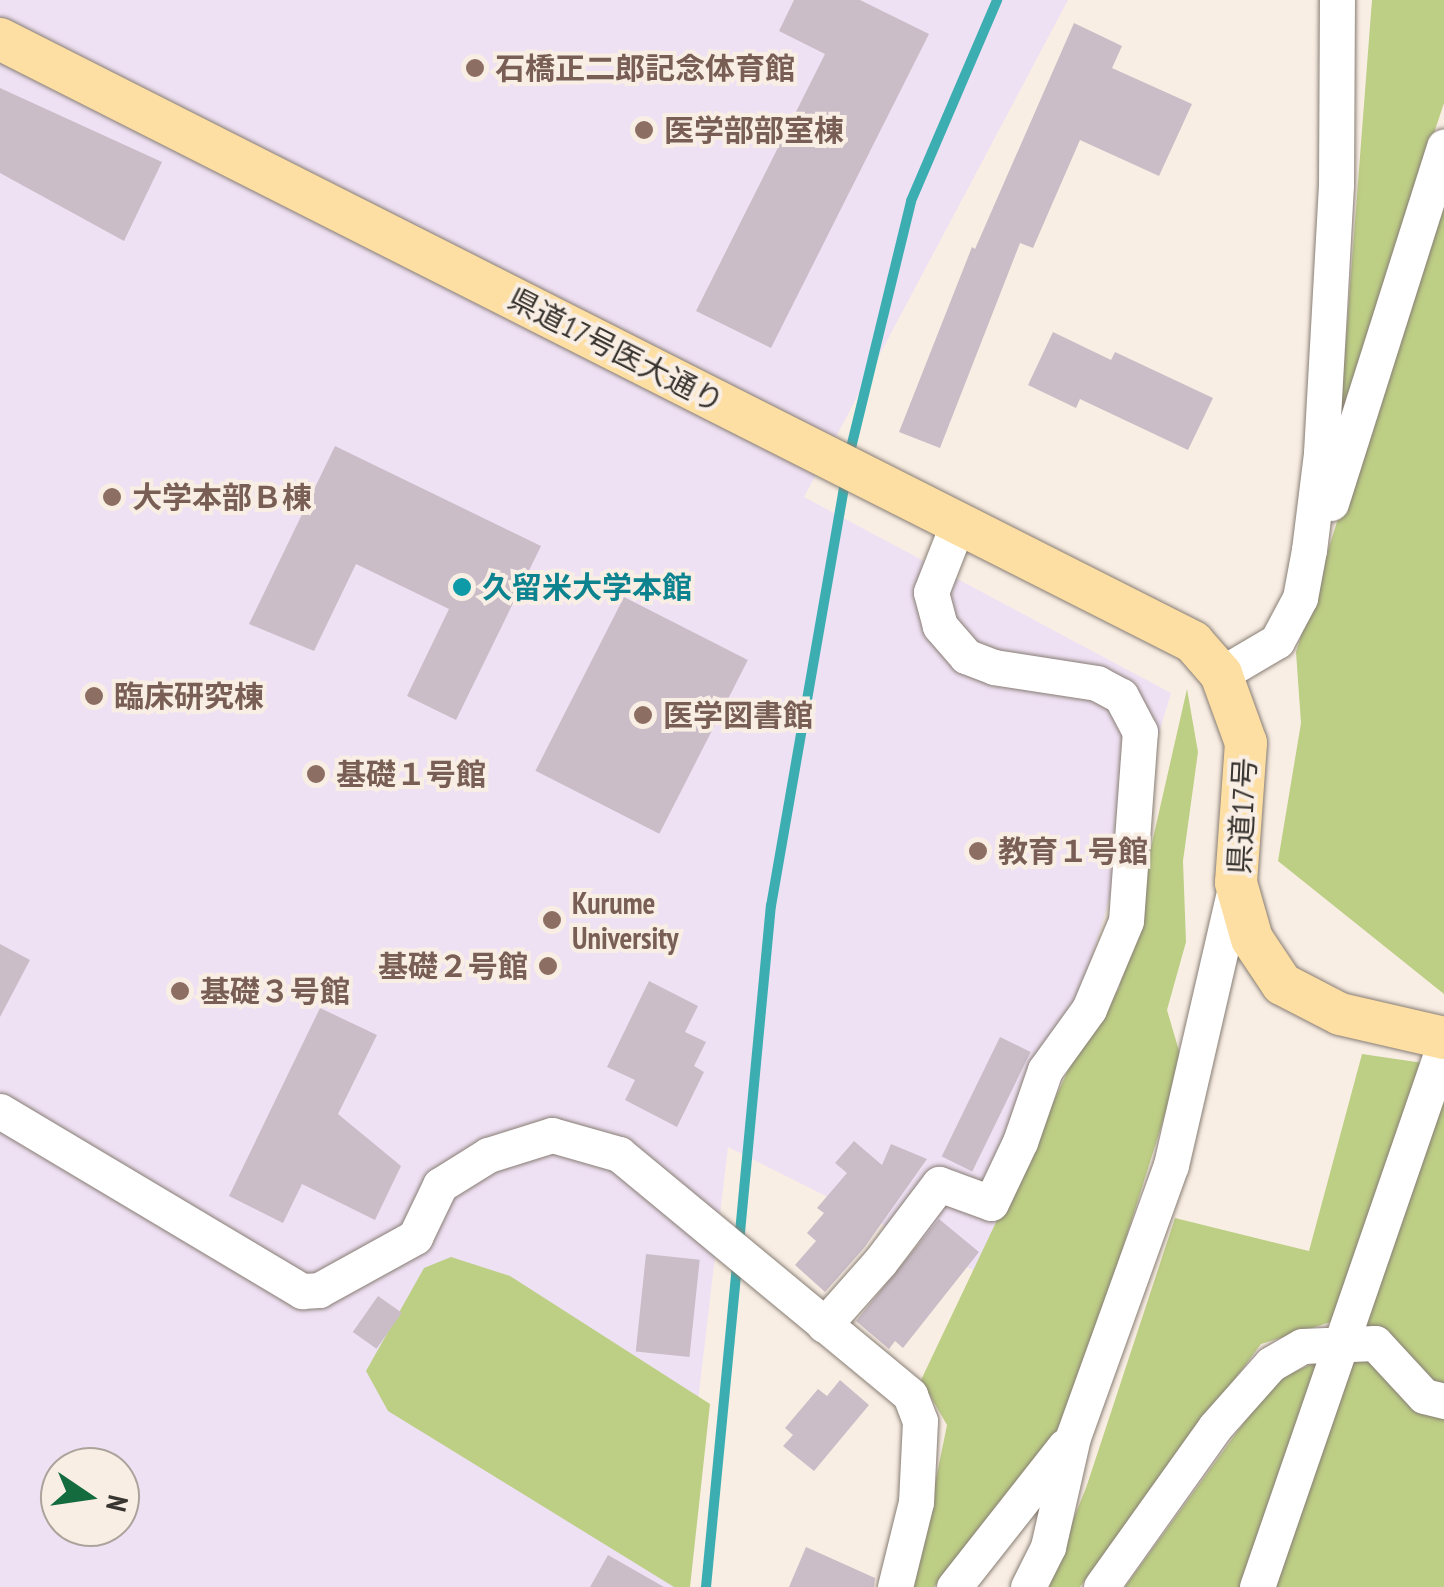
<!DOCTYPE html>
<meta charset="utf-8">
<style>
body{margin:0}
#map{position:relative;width:1444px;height:1587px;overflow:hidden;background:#f9eee4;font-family:"PT Sans Narrow","Noto Sans JP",sans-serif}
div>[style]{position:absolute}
.education>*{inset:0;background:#efe1f4}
.green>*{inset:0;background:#bdce85}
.stream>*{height:10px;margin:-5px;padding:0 5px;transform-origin:5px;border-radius:5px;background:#3caeb1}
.building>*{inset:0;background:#cabdc7;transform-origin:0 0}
.roads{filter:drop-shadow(0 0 2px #877d74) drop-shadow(0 0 2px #877d74)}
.minor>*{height:35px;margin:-17.5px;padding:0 17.5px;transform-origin:17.5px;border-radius:17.5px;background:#fff}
.major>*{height:42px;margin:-21px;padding:0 21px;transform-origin:21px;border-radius:21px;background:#fedfa3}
.dots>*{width:28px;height:28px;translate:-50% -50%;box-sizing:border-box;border:5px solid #f9eee4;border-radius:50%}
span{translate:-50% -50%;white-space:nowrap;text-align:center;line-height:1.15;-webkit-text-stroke:8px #f9eee4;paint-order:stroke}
.education-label{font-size:30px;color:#785e54;font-weight:700}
.left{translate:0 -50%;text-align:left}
.right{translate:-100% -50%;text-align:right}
.street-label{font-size:30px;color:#383430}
.culture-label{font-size:30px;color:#0d838f;font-weight:700}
.north{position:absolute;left:40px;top:1447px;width:100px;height:100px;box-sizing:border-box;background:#f9eee4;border:2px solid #aca49c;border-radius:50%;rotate:103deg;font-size:28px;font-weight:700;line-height:40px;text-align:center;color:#383430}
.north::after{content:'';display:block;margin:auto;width:35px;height:45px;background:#146b3d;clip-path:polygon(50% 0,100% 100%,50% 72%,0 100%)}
</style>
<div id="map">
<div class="education">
<div style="clip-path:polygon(evenodd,0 0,1068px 0,804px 497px,1171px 693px,995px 1281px,728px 1147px,676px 1587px,0 1587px,0 0,60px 1467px,120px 1467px,120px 1527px,60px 1527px,60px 1467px)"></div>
</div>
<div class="green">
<div style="clip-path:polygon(1372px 0,1444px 0,1444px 103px,1340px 417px)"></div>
<div style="clip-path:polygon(1444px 182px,1444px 994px,1278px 861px,1301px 723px,1296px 652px)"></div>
<div style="clip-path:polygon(1187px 689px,1198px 752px,1183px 861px,1186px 942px,1167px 1010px,1182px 1061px,1068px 1421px,934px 1587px,914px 1587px,947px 1425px,921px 1380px,1076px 1054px,1119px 988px)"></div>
<div style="clip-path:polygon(1362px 1054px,1423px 1063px,1337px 1320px,1261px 1344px,1080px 1587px,1046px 1587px,1086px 1488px,1175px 1218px,1309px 1251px)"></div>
<div style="clip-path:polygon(1444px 1082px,1444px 1587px,1269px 1587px)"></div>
<div style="clip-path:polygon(451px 1257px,510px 1276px,710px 1404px,690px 1587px,674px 1587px,388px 1411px,366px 1371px,424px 1268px)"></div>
<div style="clip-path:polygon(1321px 1360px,1248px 1587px,1125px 1587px,1274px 1381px)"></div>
</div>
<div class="stream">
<div style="left:849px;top:456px;width:262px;rotate:-76.3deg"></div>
<div style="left:911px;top:201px;width:219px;rotate:-66.8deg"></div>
<div style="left:739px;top:1243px;width:339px;rotate:-84.6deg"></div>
<div style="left:771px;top:906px;width:435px;rotate:-80.1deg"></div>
<div style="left:706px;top:1587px;width:324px;rotate:-84.5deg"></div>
</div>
<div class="building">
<div style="clip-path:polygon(794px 0,860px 0,929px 34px,771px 348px,696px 311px,825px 54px,779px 31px)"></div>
<div style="clip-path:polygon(1074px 23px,1122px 46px,1112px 68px,1192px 104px,1159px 176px,1080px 140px,1033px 248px,1020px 243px,940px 448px,899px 432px,972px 247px,975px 249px)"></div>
<div style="clip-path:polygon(0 88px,162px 162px,124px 241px,0 173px)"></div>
<div style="clip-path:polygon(1053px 332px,1111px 360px,1115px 352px,1213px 398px,1188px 450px,1080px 399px,1076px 408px,1028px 385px)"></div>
<div style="clip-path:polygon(335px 446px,541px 546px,456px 720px,407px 696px,449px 609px,356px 564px,314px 651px,249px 624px)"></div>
<div style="left:624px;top:597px;width:139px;height:195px;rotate:27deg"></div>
<div style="clip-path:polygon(0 944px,30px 960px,0 1017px)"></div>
<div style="clip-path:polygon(649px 981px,698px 1006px,685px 1032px,706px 1042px,694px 1066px,704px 1072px,677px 1127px,625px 1100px,635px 1080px,607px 1067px)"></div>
<div style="clip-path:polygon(320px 1008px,377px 1035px,338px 1114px,401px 1166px,375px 1220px,302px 1184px,283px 1223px,229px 1196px)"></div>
<div style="left:1000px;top:1037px;width:34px;height:133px;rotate:26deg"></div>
<div style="clip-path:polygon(854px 1141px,882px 1165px,891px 1144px,927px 1159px,864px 1248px,825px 1292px,795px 1265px,816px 1241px,807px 1233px,824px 1213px,817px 1208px,847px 1173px,835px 1163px)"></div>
<div style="clip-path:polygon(939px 1219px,979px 1252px,903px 1348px,895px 1341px,889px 1349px,856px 1321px)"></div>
<div style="left:646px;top:1254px;width:54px;height:98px;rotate:6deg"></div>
<div style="left:378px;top:1296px;width:29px;height:44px;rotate:35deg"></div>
<div style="clip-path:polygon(840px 1380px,869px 1405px,814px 1471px,783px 1446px,793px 1435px,785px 1428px,818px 1389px,827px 1396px)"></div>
<div style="clip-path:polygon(806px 1547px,875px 1578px,874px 1587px,789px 1587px)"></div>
<div style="clip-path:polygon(608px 1555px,664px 1587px,590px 1587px)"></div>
</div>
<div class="roads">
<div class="minor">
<div style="left:1331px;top:503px;width:374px;rotate:-72.4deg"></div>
<div style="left:1221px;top:674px;width:65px;rotate:-30.5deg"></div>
<div style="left:1277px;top:641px;width:49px;rotate:-61.9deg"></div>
<div style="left:1300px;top:598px;width:49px;rotate:-79.4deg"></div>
<div style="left:1309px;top:550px;width:98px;rotate:-82.9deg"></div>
<div style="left:1321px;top:453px;width:268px;rotate:-86.8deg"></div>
<div style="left:1336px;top:185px;width:185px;rotate:-89.7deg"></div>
<div style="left:0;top:1111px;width:352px;rotate:30.8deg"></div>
<div style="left:302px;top:1291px;width:17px;rotate:-3deg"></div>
<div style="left:319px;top:1290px;width:110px;rotate:-28.9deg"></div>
<div style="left:415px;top:1237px;width:58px;rotate:-64.3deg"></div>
<div style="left:440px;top:1185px;width:57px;rotate:-32deg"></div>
<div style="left:488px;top:1155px;width:67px;rotate:-17.4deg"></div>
<div style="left:552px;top:1135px;width:70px;rotate:15.8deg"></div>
<div style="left:619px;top:1154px;width:378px;rotate:39.6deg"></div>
<div style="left:910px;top:1395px;width:28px;rotate:69deg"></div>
<div style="left:920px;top:1421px;width:81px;rotate:92.8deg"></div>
<div style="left:916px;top:1502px;width:88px;rotate:103.9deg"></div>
<div style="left:824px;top:1325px;width:84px;rotate:-48.4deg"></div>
<div style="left:880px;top:1262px;width:98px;rotate:-52.9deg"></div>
<div style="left:939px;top:1184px;width:55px;rotate:20.1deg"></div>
<div style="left:991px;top:1203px;width:68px;rotate:-64.6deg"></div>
<div style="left:1020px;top:1142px;width:76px;rotate:-70.9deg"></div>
<div style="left:1045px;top:1070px;width:75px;rotate:-54.2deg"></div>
<div style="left:1089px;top:1009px;width:95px;rotate:-67.2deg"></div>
<div style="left:1126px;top:921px;width:190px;rotate:-85.8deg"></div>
<div style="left:1140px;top:732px;width:41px;rotate:-117.8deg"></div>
<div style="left:1121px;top:696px;width:27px;rotate:-152deg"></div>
<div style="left:1097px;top:683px;width:104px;rotate:-171.2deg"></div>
<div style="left:994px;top:667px;width:30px;rotate:-159deg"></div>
<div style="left:966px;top:656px;width:40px;rotate:-131deg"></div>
<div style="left:940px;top:626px;width:35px;rotate:-105deg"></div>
<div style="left:931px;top:592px;width:74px;rotate:-68.6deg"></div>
<div style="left:954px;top:1587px;width:179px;rotate:-51.8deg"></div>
<div style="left:1028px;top:1587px;width:45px;rotate:-63.4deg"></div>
<div style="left:1048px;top:1547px;width:113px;rotate:-77.2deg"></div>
<div style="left:1073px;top:1437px;width:289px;rotate:-70.2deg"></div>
<div style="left:1171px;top:1165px;width:289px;rotate:-77deg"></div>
<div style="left:1101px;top:1587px;width:196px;rotate:-54.5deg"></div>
<div style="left:1215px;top:1427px;width:84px;rotate:-48.4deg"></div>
<div style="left:1271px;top:1364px;width:36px;rotate:-30deg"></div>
<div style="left:1302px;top:1346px;width:73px;rotate:-2.4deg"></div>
<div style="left:1375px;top:1343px;width:72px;rotate:47.2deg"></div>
<div style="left:1424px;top:1396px;width:21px;rotate:14deg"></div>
<div style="left:1257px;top:1587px;width:573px;rotate:-70.96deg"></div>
</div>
<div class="major">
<div style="left:0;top:39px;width:1337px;rotate:26.81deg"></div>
<div style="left:1193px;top:642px;width:43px;rotate:48.8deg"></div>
<div style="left:1221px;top:674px;width:73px;rotate:70.1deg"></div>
<div style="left:1246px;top:743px;width:140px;rotate:94.1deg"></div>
<div style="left:1236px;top:883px;width:58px;rotate:74.1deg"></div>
<div style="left:1252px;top:939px;width:54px;rotate:56.3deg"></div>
<div style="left:1282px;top:984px;width:65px;rotate:27.3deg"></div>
<div style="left:1340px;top:1014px;width:107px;rotate:13deg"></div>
</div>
</div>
<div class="dots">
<div style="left:475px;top:68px;background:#8d6e63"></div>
<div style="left:644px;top:130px;background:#8d6e63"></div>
<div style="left:112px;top:497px;background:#8d6e63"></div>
<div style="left:462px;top:587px;background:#0f9aa8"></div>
<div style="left:94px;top:696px;background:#8d6e63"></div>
<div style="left:643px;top:715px;background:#8d6e63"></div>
<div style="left:316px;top:774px;background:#8d6e63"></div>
<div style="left:978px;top:851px;background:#8d6e63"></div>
<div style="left:552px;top:920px;background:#8d6e63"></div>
<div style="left:548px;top:966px;background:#8d6e63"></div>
<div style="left:180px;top:991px;background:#8d6e63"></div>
</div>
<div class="education-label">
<span class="left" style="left:495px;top:68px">石橋正二郎記念体育館</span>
<span class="left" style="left:664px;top:130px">医学部部室棟</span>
<span class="left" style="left:132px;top:497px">大学本部Ｂ棟</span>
<span class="left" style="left:114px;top:696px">臨床研究棟</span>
<span class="left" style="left:663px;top:715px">医学図書館</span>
<span class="left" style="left:336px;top:774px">基礎１号館</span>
<span class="left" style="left:998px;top:851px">教育１号館</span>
<span class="left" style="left:572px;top:920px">Kurume<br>University</span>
<span class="right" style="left:528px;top:966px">基礎２号館</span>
<span class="left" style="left:200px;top:991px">基礎３号館</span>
</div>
<div class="street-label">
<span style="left:616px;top:350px;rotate:27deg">県道17号医大通り</span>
<span style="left:1242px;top:816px;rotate:-87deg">県道17号</span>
</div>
<div class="culture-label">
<span class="left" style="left:482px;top:587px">久留米大学本館</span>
</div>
<div class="north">N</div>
</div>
